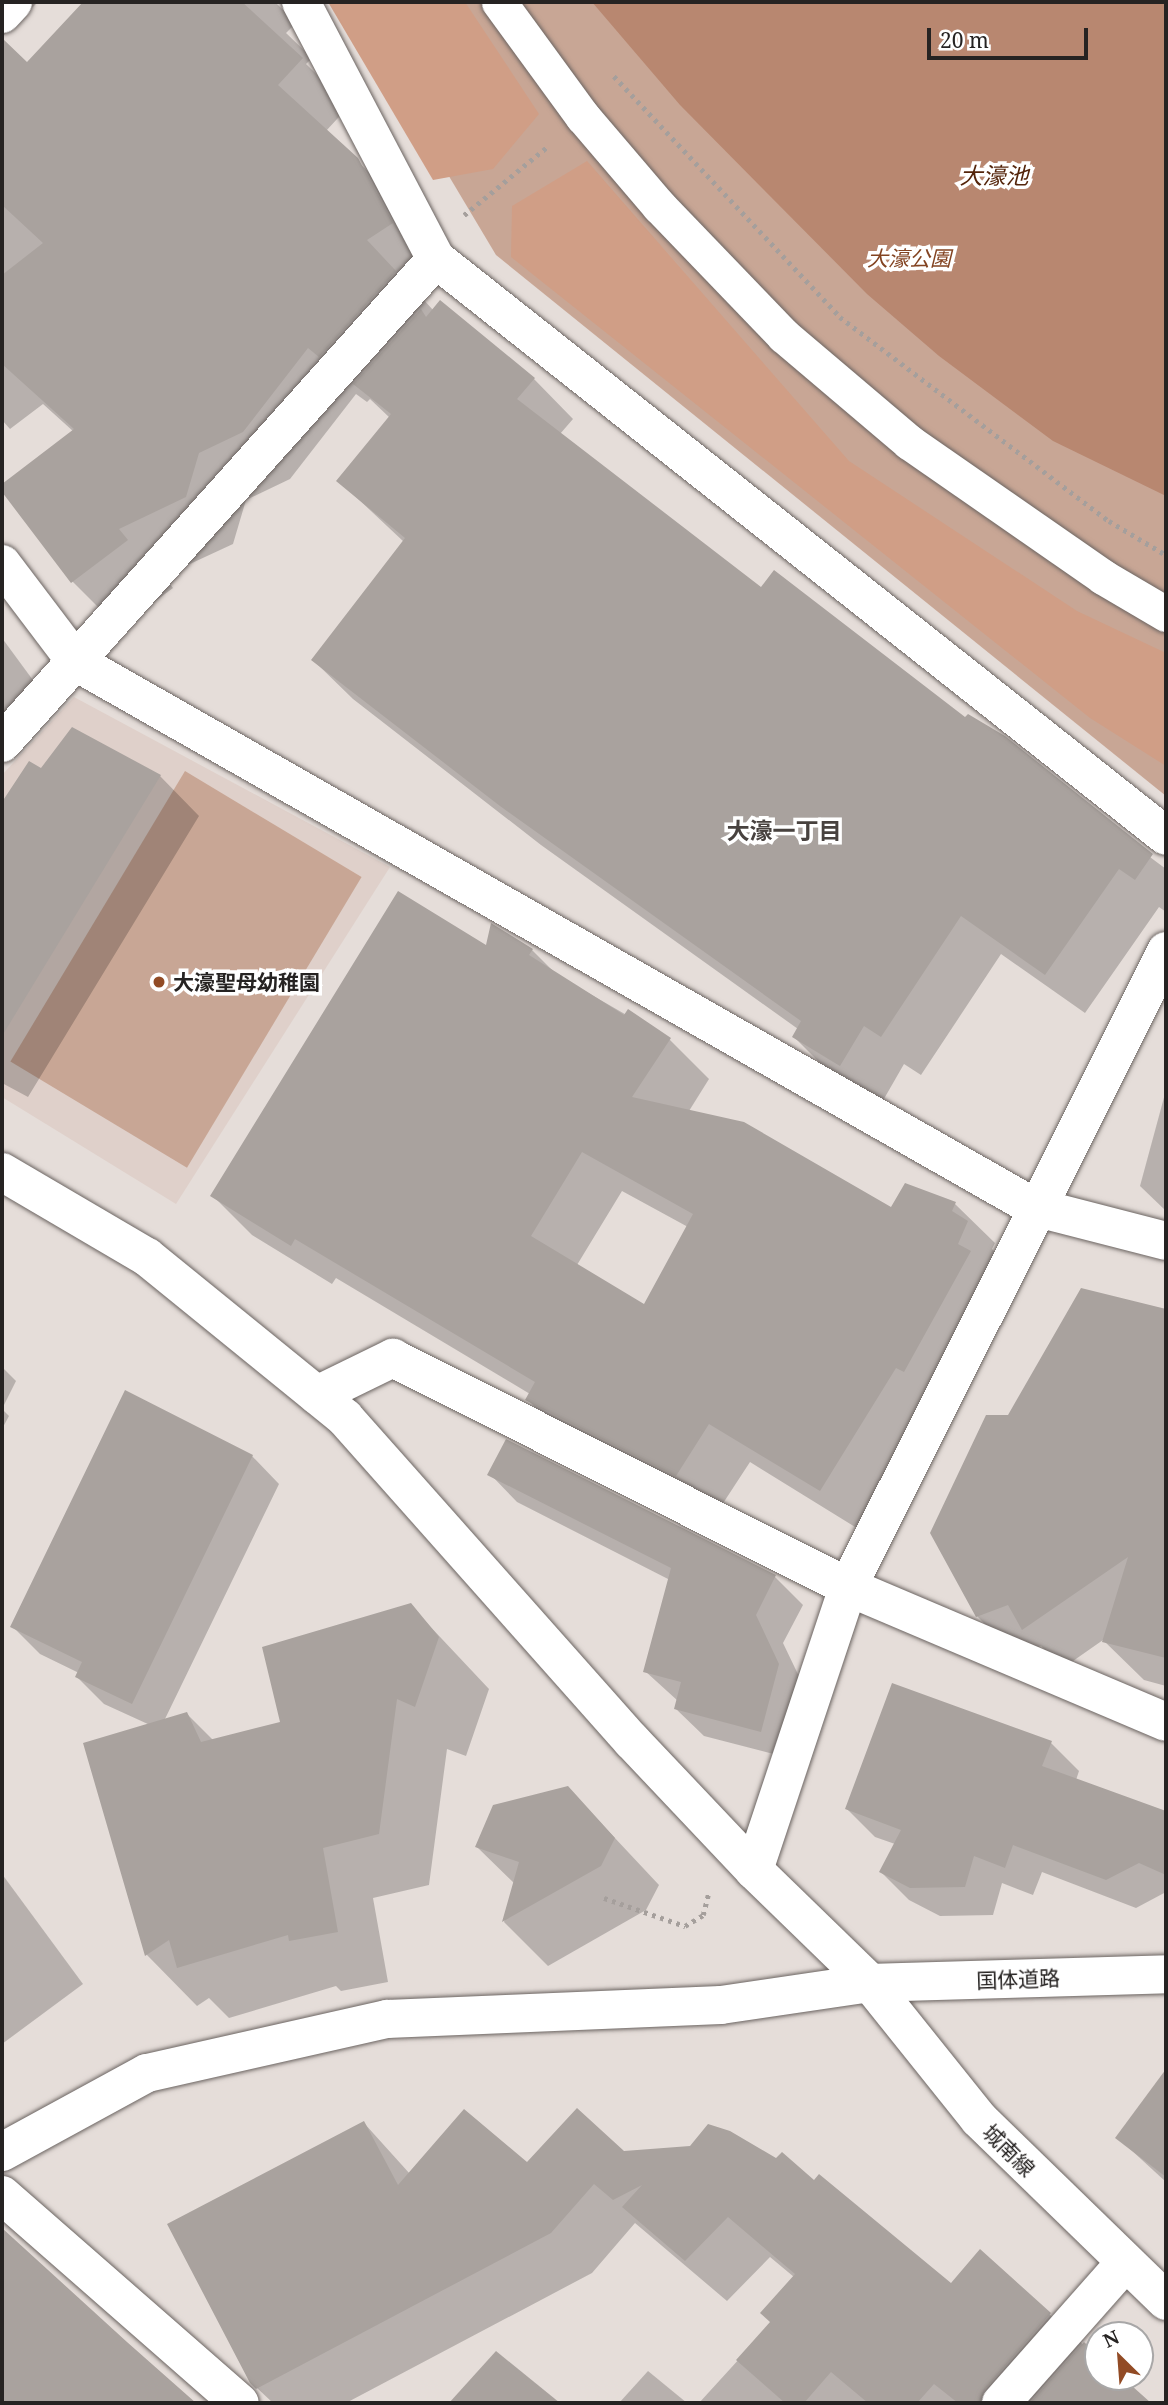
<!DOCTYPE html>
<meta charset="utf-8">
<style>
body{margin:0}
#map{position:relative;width:1168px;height:2405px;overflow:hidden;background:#e5ddd9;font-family:"Noto Serif","Noto Sans JP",serif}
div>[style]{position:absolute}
.built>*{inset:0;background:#dfd0ca}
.green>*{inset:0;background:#c8a695;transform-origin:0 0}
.forest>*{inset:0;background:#d09e86}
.water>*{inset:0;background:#b88770}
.shadow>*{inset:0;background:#0003}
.building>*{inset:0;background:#a9a29e}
.path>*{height:4.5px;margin-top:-2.25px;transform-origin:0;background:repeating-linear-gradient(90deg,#a59f9c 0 3.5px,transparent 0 8.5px)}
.roads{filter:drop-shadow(0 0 2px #6b6461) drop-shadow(0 0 2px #6b6461)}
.pedestrian>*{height:35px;margin:-17.5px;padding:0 17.5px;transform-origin:17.5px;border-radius:17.5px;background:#fff}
.minor>*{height:38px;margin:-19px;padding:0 19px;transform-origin:19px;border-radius:19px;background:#fff}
.tertiary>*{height:38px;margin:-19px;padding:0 19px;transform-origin:19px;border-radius:19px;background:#fff}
.dots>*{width:19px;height:19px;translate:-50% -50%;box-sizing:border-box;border:4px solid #fff;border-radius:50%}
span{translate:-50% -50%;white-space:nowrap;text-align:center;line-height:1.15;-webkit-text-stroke:7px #fff;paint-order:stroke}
.park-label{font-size:21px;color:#834321;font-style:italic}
.poi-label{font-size:21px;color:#262322;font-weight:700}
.left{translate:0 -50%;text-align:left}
.street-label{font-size:21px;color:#262322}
.water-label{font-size:23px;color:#54250b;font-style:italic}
.neighbourhood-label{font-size:23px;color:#48423f;font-weight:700}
.frame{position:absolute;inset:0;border:4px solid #262322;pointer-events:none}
.north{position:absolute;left:1084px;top:2321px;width:70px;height:70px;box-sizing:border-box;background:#fff;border:2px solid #a8a7a7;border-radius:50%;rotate:335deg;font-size:19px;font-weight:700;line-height:28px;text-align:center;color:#262322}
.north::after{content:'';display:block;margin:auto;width:24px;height:32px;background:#924b25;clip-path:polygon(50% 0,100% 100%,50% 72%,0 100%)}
.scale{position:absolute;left:927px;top:28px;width:161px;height:32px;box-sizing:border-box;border:4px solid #262322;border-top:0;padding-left:9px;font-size:21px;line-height:24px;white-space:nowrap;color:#262322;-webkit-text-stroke:5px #fff;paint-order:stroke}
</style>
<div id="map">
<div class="built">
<div style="clip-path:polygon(74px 697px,390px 867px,176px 1204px,2px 1097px,2px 775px)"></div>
</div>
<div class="green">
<div style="clip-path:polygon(345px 2px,1166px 2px,1166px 796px,496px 255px)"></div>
<div style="left:185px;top:771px;width:206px;height:339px;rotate:31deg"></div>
</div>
<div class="forest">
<div style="clip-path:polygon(328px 2px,465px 2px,539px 114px,493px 169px,433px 180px)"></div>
<div style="clip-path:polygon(587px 161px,849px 461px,1077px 611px,1166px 653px,1166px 766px,1090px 718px,511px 257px,512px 206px)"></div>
</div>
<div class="water">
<div style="clip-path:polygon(592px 2px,1166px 2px,1166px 496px,1053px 441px,939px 356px,867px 294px,680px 105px)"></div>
</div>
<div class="shadow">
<div style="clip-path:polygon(2px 2px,38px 2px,2px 37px)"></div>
<div style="clip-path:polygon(85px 2px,275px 2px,296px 23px,286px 33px,312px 58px,306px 64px,349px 106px,326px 131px,405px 207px,438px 271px,413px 288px,433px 310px,534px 379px,573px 419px,560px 434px,761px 590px,966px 720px,1166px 869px,1166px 912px,1159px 907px,1085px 1013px,1001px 954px,921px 1075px,904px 1064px,881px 1104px,833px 1076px,794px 1037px,798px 1029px,541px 845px,353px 699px,313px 660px,404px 542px,338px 480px,390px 418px,370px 399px,367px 402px,356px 394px,290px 479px,246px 500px,233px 544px,164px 576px,173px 588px,119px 628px,72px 581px,2px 489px,74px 432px,43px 404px,10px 429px,2px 420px,2px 44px,28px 64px)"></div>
<div style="clip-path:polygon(2px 638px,38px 687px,2px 714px)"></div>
<div style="clip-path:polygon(29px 763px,41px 770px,160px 776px,199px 816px,28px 1097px,2px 1083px,2px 805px)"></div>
<div style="clip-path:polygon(evenodd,487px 948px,532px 950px,557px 975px,670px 1040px,709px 1079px,689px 1111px,891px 1209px,955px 1204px,995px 1243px,992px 1249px,1006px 1263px,860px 1530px,750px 1462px,716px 1514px,567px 1440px,528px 1400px,530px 1394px,336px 1278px,332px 1284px,252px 1235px,213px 1196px,487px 948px,622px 1191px,688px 1227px,645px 1306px,577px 1265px,622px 1191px)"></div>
<div style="clip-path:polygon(1166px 1090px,1166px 1211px,1140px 1186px)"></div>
<div style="clip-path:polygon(1082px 1290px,1166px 1311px,1166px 1686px,1144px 1680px,1103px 1640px,1063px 1668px,1041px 1646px,1016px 1656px,977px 1616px)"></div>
<div style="clip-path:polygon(2px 1367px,16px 1381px,2px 1409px)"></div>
<div style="clip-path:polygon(2px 1409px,9px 1416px,2px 1429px)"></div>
<div style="clip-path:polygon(506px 1442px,775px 1577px,803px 1605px,783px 1643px,807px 1693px,789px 1758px,704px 1736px,676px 1709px,678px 1701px,645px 1671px,670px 1580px,517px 1502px,490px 1474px)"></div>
<div style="clip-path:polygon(252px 1456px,279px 1484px,164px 1721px,187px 1714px,213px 1740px,282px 1723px,410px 1605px,489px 1689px,466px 1756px,447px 1749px,429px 1885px,373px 1898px,388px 1982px,341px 1991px,336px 1986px,229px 2018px,209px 1998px,197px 2006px,147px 1955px,85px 1745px,150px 1725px,104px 1704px,77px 1677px,79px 1673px,40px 1654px,13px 1627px)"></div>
<div style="clip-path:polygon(1051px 1743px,1079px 1771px,1076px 1780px,1166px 1812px,1166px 1892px,1136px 1908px,1042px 1872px,1033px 1895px,1002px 1883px,993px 1915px,940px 1916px,909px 1900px,881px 1872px,895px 1844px,875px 1837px,847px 1809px)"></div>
<div style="clip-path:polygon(568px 1788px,659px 1885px,646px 1910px,548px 1966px,504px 1922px,515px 1884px,477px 1847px)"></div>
<div style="clip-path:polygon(2px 1874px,83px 1984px,2px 2044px)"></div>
<div style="clip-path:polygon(1164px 2075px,1166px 2076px,1166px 2182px,1117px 2137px)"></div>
<div style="clip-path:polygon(364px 2123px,410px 2174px,623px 2153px,814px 2183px,951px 2286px,980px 2252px,1098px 2358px,1098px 2377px,1119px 2377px,1148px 2403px,699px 2403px,772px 2323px,794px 2277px,770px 2257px,727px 2301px,635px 2223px,592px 2273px,346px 2403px,273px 2403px,257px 2388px)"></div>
<div style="clip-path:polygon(24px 2251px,194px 2403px,2px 2403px,2px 2266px)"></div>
<div style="clip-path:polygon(648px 2371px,687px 2403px,619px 2403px)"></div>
</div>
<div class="building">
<div style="clip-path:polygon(83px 2px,242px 2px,303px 58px,278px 85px,358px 158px,393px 223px,367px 240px,396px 271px,319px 357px,308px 348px,243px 432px,199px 453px,186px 497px,119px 529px,128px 540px,71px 583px,2px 492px,2px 484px,74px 429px,2px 364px,2px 275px,43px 243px,2px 205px,2px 38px,27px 62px)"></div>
<div style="clip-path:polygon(440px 300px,535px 378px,517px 399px,761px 587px,774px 570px,965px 717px,968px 714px,1005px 736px,1153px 854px,1135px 880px,1119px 869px,1045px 975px,961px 916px,881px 1037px,864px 1026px,840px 1066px,792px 1037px,801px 1021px,500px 806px,311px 660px,405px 538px,336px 481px,391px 414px,353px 384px,421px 309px,426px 317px)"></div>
<div style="clip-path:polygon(72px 727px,161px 775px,2px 1036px,2px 802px,29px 761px,41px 768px)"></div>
<div style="clip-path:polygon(evenodd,398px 891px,486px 945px,491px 923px,533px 949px,529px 955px,624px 1015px,628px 1009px,671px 1038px,632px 1097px,744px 1122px,891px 1207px,905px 1183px,956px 1202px,952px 1211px,968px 1221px,958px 1244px,971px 1251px,904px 1372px,896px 1368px,820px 1491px,709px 1424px,676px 1476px,525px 1400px,535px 1382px,295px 1239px,291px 1246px,210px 1196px,398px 891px,582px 1152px,693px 1214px,644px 1304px,531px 1236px,582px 1152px)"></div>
<div style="clip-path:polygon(1081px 1288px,1166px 1309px,1166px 1658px,1102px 1642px,1128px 1557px,1022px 1630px,1008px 1605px,976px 1617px,930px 1533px,986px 1415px,1008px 1415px)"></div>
<div style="clip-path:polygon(125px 1390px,253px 1455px,132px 1704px,75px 1677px,82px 1662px,10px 1627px)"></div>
<div style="clip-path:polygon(506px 1439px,776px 1575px,756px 1615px,779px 1664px,761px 1732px,674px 1709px,681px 1682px,643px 1672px,671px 1568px,487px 1475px)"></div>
<div style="clip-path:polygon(411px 1603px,439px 1637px,415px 1707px,397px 1699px,379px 1834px,323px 1848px,338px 1932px,289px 1941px,288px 1935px,177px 1968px,169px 1940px,145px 1956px,83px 1743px,187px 1712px,201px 1742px,280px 1722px,262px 1647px)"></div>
<div style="clip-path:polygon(892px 1683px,1052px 1741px,1042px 1766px,1166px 1811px,1166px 1875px,1139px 1863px,1106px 1880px,1013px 1845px,1005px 1868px,974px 1856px,965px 1887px,910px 1888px,879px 1872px,901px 1830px,845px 1809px)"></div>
<div style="clip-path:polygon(568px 1786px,615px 1838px,601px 1866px,502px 1922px,519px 1862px,475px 1847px,493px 1805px)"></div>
<div style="clip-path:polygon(1166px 2069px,1166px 2177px,1115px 2138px)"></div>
<div style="clip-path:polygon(577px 2108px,624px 2151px,690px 2146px,708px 2124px,730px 2131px,776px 2158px,782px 2152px,814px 2180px,819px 2174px,951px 2283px,980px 2249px,1051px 2313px,985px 2389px,980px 2403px,958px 2403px,934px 2384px,917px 2403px,868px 2403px,831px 2372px,804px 2403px,785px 2403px,736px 2360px,770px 2322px,760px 2313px,795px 2274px,728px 2217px,685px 2261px,622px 2207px,642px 2185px,613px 2200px,594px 2184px,551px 2233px,256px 2389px,250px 2383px,167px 2224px,364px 2121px,398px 2185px,464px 2109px,527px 2162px)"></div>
<div style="clip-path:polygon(2px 2228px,127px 2342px,196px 2403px,2px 2403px)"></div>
<div style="clip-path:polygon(1084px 2342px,1098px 2355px,1098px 2377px,1122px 2377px,1151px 2403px,1030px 2403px)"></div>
<div style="clip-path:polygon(496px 2351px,560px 2403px,449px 2403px)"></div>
</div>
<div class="path">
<div style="left:614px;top:76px;width:330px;rotate:46.8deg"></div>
<div style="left:840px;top:317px;width:338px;rotate:37.2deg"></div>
<div style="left:1109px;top:521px;width:66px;rotate:30.8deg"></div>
<div style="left:464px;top:215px;width:107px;rotate:-39.3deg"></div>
<div style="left:604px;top:1898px;width:86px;rotate:19.1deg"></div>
<div style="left:685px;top:1926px;width:21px;rotate:-31deg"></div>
<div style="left:703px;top:1915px;width:25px;rotate:-76deg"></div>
</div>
<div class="roads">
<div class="pedestrian">
<div style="left:499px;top:2px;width:142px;rotate:53.9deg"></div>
<div style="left:583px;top:117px;width:117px;rotate:49.5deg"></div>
<div style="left:659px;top:206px;width:180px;rotate:46.1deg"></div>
<div style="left:784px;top:336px;width:164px;rotate:40.3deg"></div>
<div style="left:909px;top:442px;width:236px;rotate:34.8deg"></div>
<div style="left:1103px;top:577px;width:73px;rotate:30.4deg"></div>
</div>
<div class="minor">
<div style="left:301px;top:2px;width:290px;rotate:62.3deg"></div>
<div style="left:436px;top:259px;width:930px;rotate:38.32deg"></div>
<div style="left:2px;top:14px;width:16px;rotate:-47deg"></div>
<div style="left:2px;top:564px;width:123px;rotate:52.9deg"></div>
<div style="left:76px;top:662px;width:1102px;rotate:29.64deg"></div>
<div style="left:1034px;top:1207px;width:136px;rotate:14.4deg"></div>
<div style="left:2px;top:743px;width:650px;rotate:-48.12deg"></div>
<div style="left:317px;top:1395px;width:85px;rotate:-26deg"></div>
<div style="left:393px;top:1358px;width:509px;rotate:26.72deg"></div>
<div style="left:848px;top:1587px;width:345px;rotate:23deg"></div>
<div style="left:754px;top:1870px;width:298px;rotate:-71.6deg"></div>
<div style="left:2px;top:2195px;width:316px;rotate:41.2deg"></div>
<div style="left:1001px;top:2403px;width:186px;rotate:-48.5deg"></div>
</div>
<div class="tertiary">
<div style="left:2px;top:1172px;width:168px;rotate:30.4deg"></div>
<div style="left:147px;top:1257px;width:255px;rotate:39.1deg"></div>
<div style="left:345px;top:1418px;width:432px;rotate:48.4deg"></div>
<div style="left:632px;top:1741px;width:178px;rotate:46.6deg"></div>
<div style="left:754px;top:1870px;width:162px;rotate:44.2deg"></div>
<div style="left:870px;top:1983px;width:174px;rotate:51.3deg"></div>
<div style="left:979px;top:2119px;width:261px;rotate:44.2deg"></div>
<div style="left:848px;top:1587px;width:711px;rotate:-63.43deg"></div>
<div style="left:2px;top:2152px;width:165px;rotate:-28.6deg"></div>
<div style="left:147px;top:2073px;width:246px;rotate:-12.7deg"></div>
<div style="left:387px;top:2019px;width:334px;rotate:-2.4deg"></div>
<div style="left:721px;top:2005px;width:151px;rotate:-8.4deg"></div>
<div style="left:870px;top:1983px;width:296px;rotate:-1.7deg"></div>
</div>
</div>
<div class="dots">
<div style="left:159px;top:982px;background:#924b25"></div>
</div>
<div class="park-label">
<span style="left:909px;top:258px">大濠公園</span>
</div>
<div class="poi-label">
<span class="left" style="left:173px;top:982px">大濠聖母幼稚園</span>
</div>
<div class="street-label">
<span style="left:1018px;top:1979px;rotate:-2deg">国体道路</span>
<span style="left:1009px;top:2150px;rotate:45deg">城南線</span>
</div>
<div class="water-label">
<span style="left:994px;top:175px">大濠池</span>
</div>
<div class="neighbourhood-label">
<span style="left:784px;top:830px">大濠一丁目</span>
</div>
<div class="frame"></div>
<div class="north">N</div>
<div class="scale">20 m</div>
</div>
